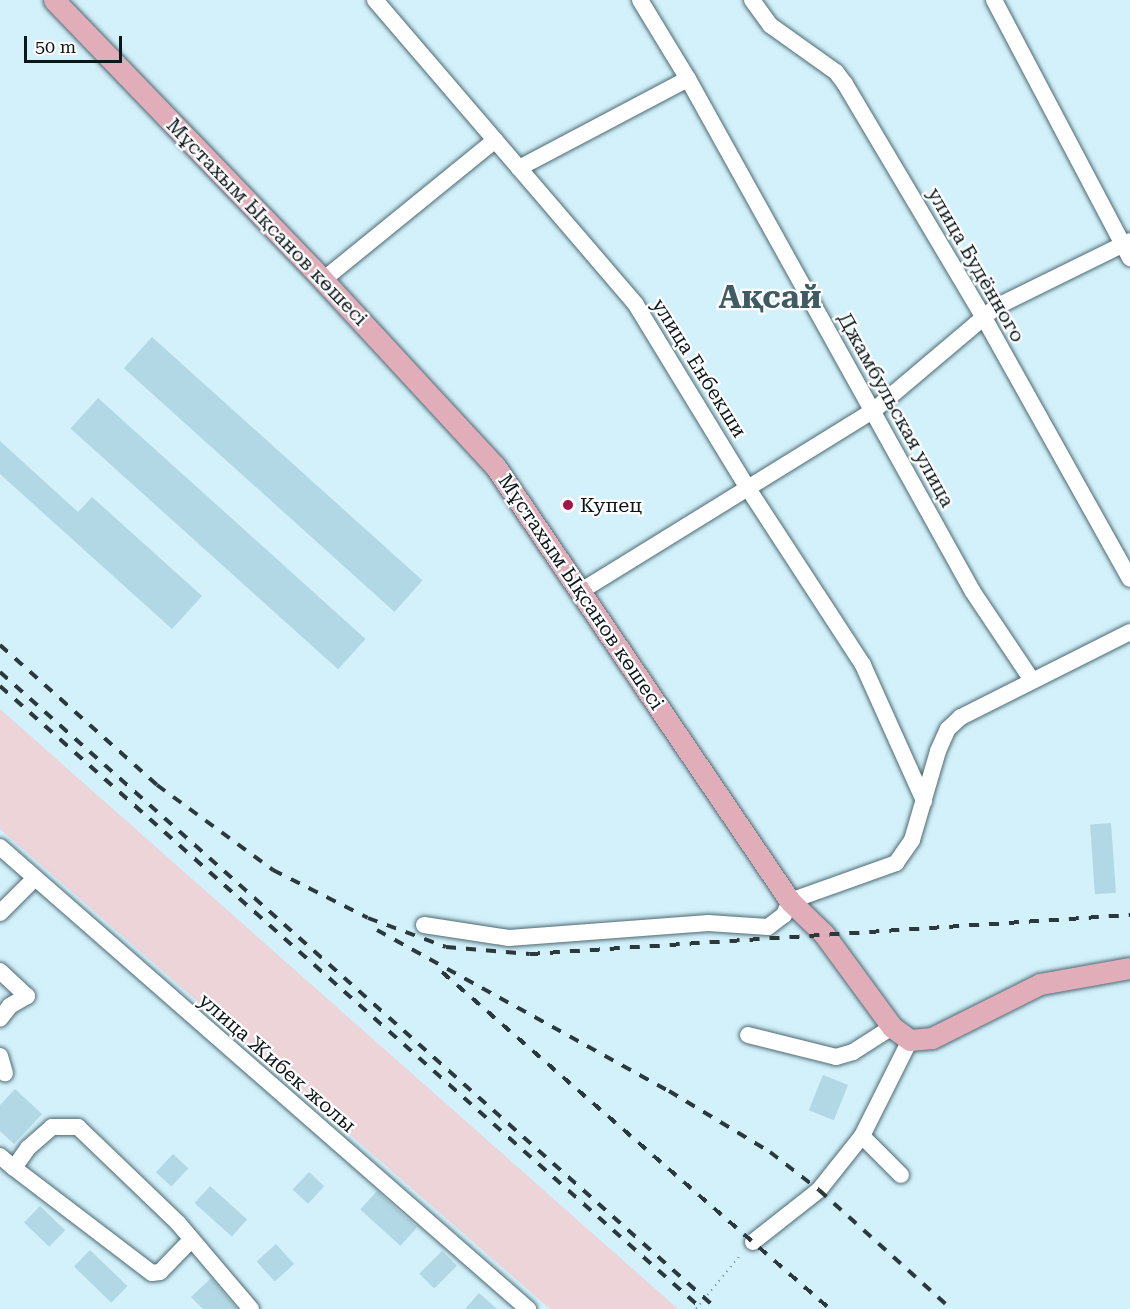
<!DOCTYPE html>
<meta charset="utf-8">
<style>
body{margin:0}
#map{position:relative;width:1130px;height:1309px;overflow:hidden;background:#d2f1fb;font-family:"Roboto Serif",serif}
div>[style]{position:absolute}
.green>*{inset:0;background:#edd4d8}
.building>*{inset:0;background:#b1d8e4;transform-origin:0 0}
.path>*{height:2px;margin-top:-1px;transform-origin:0;background:repeating-linear-gradient(90deg,#89a1a8 0 1.5px,transparent 0 6px)}
.roads{filter:drop-shadow(0 0 2px #4d6971) drop-shadow(0 0 2px #4d6971)}
.minor>*{height:16px;margin:-8px;padding:0 8px;transform-origin:8px;border-radius:8px;background:#fff}
.major>*{height:21px;margin:-10.5px;padding:0 10.5px;transform-origin:10.5px;border-radius:10.5px;background:#e0adb9}
.rail>*{height:4px;margin-top:-2px;transform-origin:0;background:repeating-linear-gradient(90deg,#2b393d 0 10px,transparent 0 20px)}
.dots>*{width:16px;height:16px;translate:-50% -50%;box-sizing:border-box;border:3px solid #fff;border-radius:50%}
span{translate:-50% -50%;white-space:nowrap;text-align:center;line-height:1.15;-webkit-text-stroke:4.5px #fff;paint-order:stroke}
.street-label{font-size:20px;color:#0c171a}
.poi-label{font-size:20px;color:#0c171a}
.left{translate:0 -50%;text-align:left}
.town-label{font-size:32px;color:#405b64;font-weight:700}
.scale{position:absolute;left:24px;top:36px;width:98px;height:27px;box-sizing:border-box;border:3px solid #0c171a;border-top:0;padding-left:8px;font-size:18px;line-height:21px;white-space:nowrap;color:#0c171a;-webkit-text-stroke:4px #fff;paint-order:stroke}
</style>
<div id="map">
<div class="green">
<div style="clip-path:polygon(0 709px,678px 1309px,550px 1309px,0 829px)"></div>
</div>
<div class="building">
<div style="left:152px;top:337px;width:364px;height:42px;rotate:42deg"></div>
<div style="left:98px;top:398px;width:360px;height:41px;rotate:42deg"></div>
<div style="clip-path:polygon(0 441px,78px 512px,92px 497px,202px 596px,172px 629px,0 474px)"></div>
<div style="left:1111px;top:823px;width:70px;height:21px;rotate:86deg"></div>
<div style="left:823px;top:1075px;width:27px;height:38px;rotate:22deg"></div>
<div style="clip-path:polygon(15px 1089px,42px 1114px,14px 1144px,0 1131px,0 1105px)"></div>
<div style="left:173px;top:1154px;width:21px;height:25px;rotate:43deg"></div>
<div style="left:309px;top:1172px;width:21px;height:24px;rotate:43deg"></div>
<div style="left:210px;top:1186px;width:50px;height:23px;rotate:42deg"></div>
<div style="left:377px;top:1191px;width:54px;height:25px;rotate:42deg"></div>
<div style="left:40px;top:1206px;width:35px;height:23px;rotate:44deg"></div>
<div style="left:276px;top:1244px;width:27px;height:26px;rotate:48deg"></div>
<div style="left:90px;top:1250px;width:52px;height:23px;rotate:44deg"></div>
<div style="left:442px;top:1251px;width:21px;height:32px;rotate:45deg"></div>
<div style="clip-path:polygon(211px 1278px,237px 1309px,203px 1309px,191px 1297px)"></div>
<div style="clip-path:polygon(479px 1293px,497px 1309px,465px 1309px)"></div>
</div>
<div class="path">
<div style="left:696px;top:1309px;width:72px;rotate:-50.6deg"></div>
</div>
<div class="roads">
<div class="minor">
<div style="left:375px;top:0;width:401px;rotate:49.4deg"></div>
<div style="left:636px;top:305px;width:217px;rotate:58.6deg"></div>
<div style="left:749px;top:490px;width:209px;rotate:56.9deg"></div>
<div style="left:863px;top:665px;width:149px;rotate:65.8deg"></div>
<div style="left:640px;top:0;width:92px;rotate:58.7deg"></div>
<div style="left:688px;top:79px;width:587px;rotate:60.95deg"></div>
<div style="left:973px;top:592px;width:106px;rotate:56.2deg"></div>
<div style="left:752px;top:0;width:31px;rotate:54deg"></div>
<div style="left:770px;top:25px;width:81px;rotate:35.5deg"></div>
<div style="left:836px;top:72px;width:15px;rotate:53deg"></div>
<div style="left:845px;top:84px;width:270px;rotate:59.3deg"></div>
<div style="left:983px;top:316px;width:301px;rotate:60.8deg"></div>
<div style="left:994px;top:0;width:292px;rotate:62.2deg"></div>
<div style="left:519px;top:168px;width:191px;rotate:-27.8deg"></div>
<div style="left:323px;top:280px;width:222px;rotate:-39.1deg"></div>
<div style="left:581px;top:591px;width:343px;rotate:-31.7deg"></div>
<div style="left:873px;top:411px;width:161px;rotate:-40.2deg"></div>
<div style="left:996px;top:307px;width:149px;rotate:-26.2deg"></div>
<div style="left:0;top:847px;width:702px;rotate:41.19deg"></div>
<div style="left:0;top:913px;width:48px;rotate:-45deg"></div>
<div style="left:424px;top:925px;width:86px;rotate:8.7deg"></div>
<div style="left:509px;top:938px;width:200px;rotate:-4.3deg"></div>
<div style="left:708px;top:923px;width:60px;rotate:3.8deg"></div>
<div style="left:768px;top:927px;width:20px;rotate:-37deg"></div>
<div style="left:784px;top:915px;width:15px;rotate:-67deg"></div>
<div style="left:790px;top:901px;width:113px;rotate:-19.7deg"></div>
<div style="left:896px;top:863px;width:28px;rotate:-55deg"></div>
<div style="left:912px;top:840px;width:93px;rotate:-73.7deg"></div>
<div style="left:938px;top:751px;width:24px;rotate:-66deg"></div>
<div style="left:948px;top:729px;width:18px;rotate:-43deg"></div>
<div style="left:961px;top:717px;width:189px;rotate:-26.7deg"></div>
<div style="left:0;top:971px;width:37px;rotate:43deg"></div>
<div style="left:27px;top:996px;width:20px;rotate:150deg"></div>
<div style="left:10px;top:1006px;width:16px;rotate:128deg"></div>
<div style="left:748px;top:1035px;width:91px;rotate:14deg"></div>
<div style="left:836px;top:1057px;width:18px;rotate:-16deg"></div>
<div style="left:853px;top:1052px;width:46px;rotate:-32.7deg"></div>
<div style="left:0;top:1056px;width:18px;rotate:74deg"></div>
<div style="left:862px;top:1136px;width:55px;rotate:45deg"></div>
<div style="left:0;top:1156px;width:18px;rotate:41deg"></div>
<div style="left:14px;top:1168px;width:24px;rotate:-55deg"></div>
<div style="left:28px;top:1148px;width:32px;rotate:-41deg"></div>
<div style="left:52px;top:1127px;width:26px"></div>
<div style="left:78px;top:1127px;width:139px;rotate:43.8deg"></div>
<div style="left:178px;top:1223px;width:113px;rotate:49.7deg"></div>
<div style="left:14px;top:1168px;width:173px;rotate:37.3deg"></div>
<div style="left:152px;top:1273px;width:8px;rotate:-7deg"></div>
<div style="left:160px;top:1272px;width:43px;rotate:-45.9deg"></div>
<div style="left:753px;top:1242px;width:84px;rotate:-38.2deg"></div>
<div style="left:819px;top:1190px;width:69px;rotate:-51.5deg"></div>
<div style="left:862px;top:1136px;width:107px;rotate:-63.4deg"></div>
</div>
<div class="major">
<div style="left:54px;top:0;width:373px;rotate:46.1deg"></div>
<div style="left:313px;top:269px;width:268px;rotate:47.3deg"></div>
<div style="left:495px;top:466px;width:526px;rotate:55.86deg"></div>
<div style="left:790px;top:901px;width:47px;rotate:44.1deg"></div>
<div style="left:824px;top:934px;width:115px;rotate:53.8deg"></div>
<div style="left:892px;top:1027px;width:22px;rotate:36deg"></div>
<div style="left:910px;top:1040px;width:22px;rotate:-5deg"></div>
<div style="left:932px;top:1038px;width:121px;rotate:-26.6deg"></div>
<div style="left:1040px;top:984px;width:91px;rotate:-10.1deg"></div>
</div>
</div>
<div class="rail">
<div style="left:0;top:645px;width:210px;rotate:41.7deg"></div>
<div style="left:157px;top:785px;width:144px;rotate:36.2deg"></div>
<div style="left:273px;top:870px;width:106px;rotate:26.8deg"></div>
<div style="left:368px;top:918px;width:83px;rotate:20.4deg"></div>
<div style="left:446px;top:947px;width:84px;rotate:4.8deg"></div>
<div style="left:530px;top:954px;width:601px;rotate:-3.72deg"></div>
<div style="left:0;top:672px;width:959px;rotate:41.62deg"></div>
<div style="left:0;top:686px;width:939px;rotate:41.59deg"></div>
<div style="left:377px;top:930px;width:333px;rotate:28.9deg"></div>
<div style="left:669px;top:1091px;width:118px;rotate:31.1deg"></div>
<div style="left:770px;top:1152px;width:62px;rotate:37.8deg"></div>
<div style="left:819px;top:1190px;width:178px;rotate:42deg"></div>
<div style="left:442px;top:972px;width:514px;rotate:40.98deg"></div>
</div>
<div class="dots">
<div style="left:568px;top:505px;background:#a6114b"></div>
</div>
<div class="street-label">
<span style="left:267px;top:222px;rotate:46deg">Мұстахым Ықсанов көшесі</span>
<span style="left:976px;top:265px;rotate:60deg">улица Будённого</span>
<span style="left:699px;top:368px;rotate:58deg">улица Енбекши</span>
<span style="left:896px;top:410px;rotate:61deg">Джамбульская улица</span>
<span style="left:581px;top:592px;rotate:56deg">Мұстахым Ықсанов көшесі</span>
<span style="left:277px;top:1063px;rotate:41deg">улица Жибек жолы</span>
</div>
<div class="poi-label">
<span class="left" style="left:580px;top:505px">Купец</span>
</div>
<div class="town-label">
<span style="left:770px;top:297px">Ақсай</span>
</div>
<div class="scale">50 m</div>
</div>
